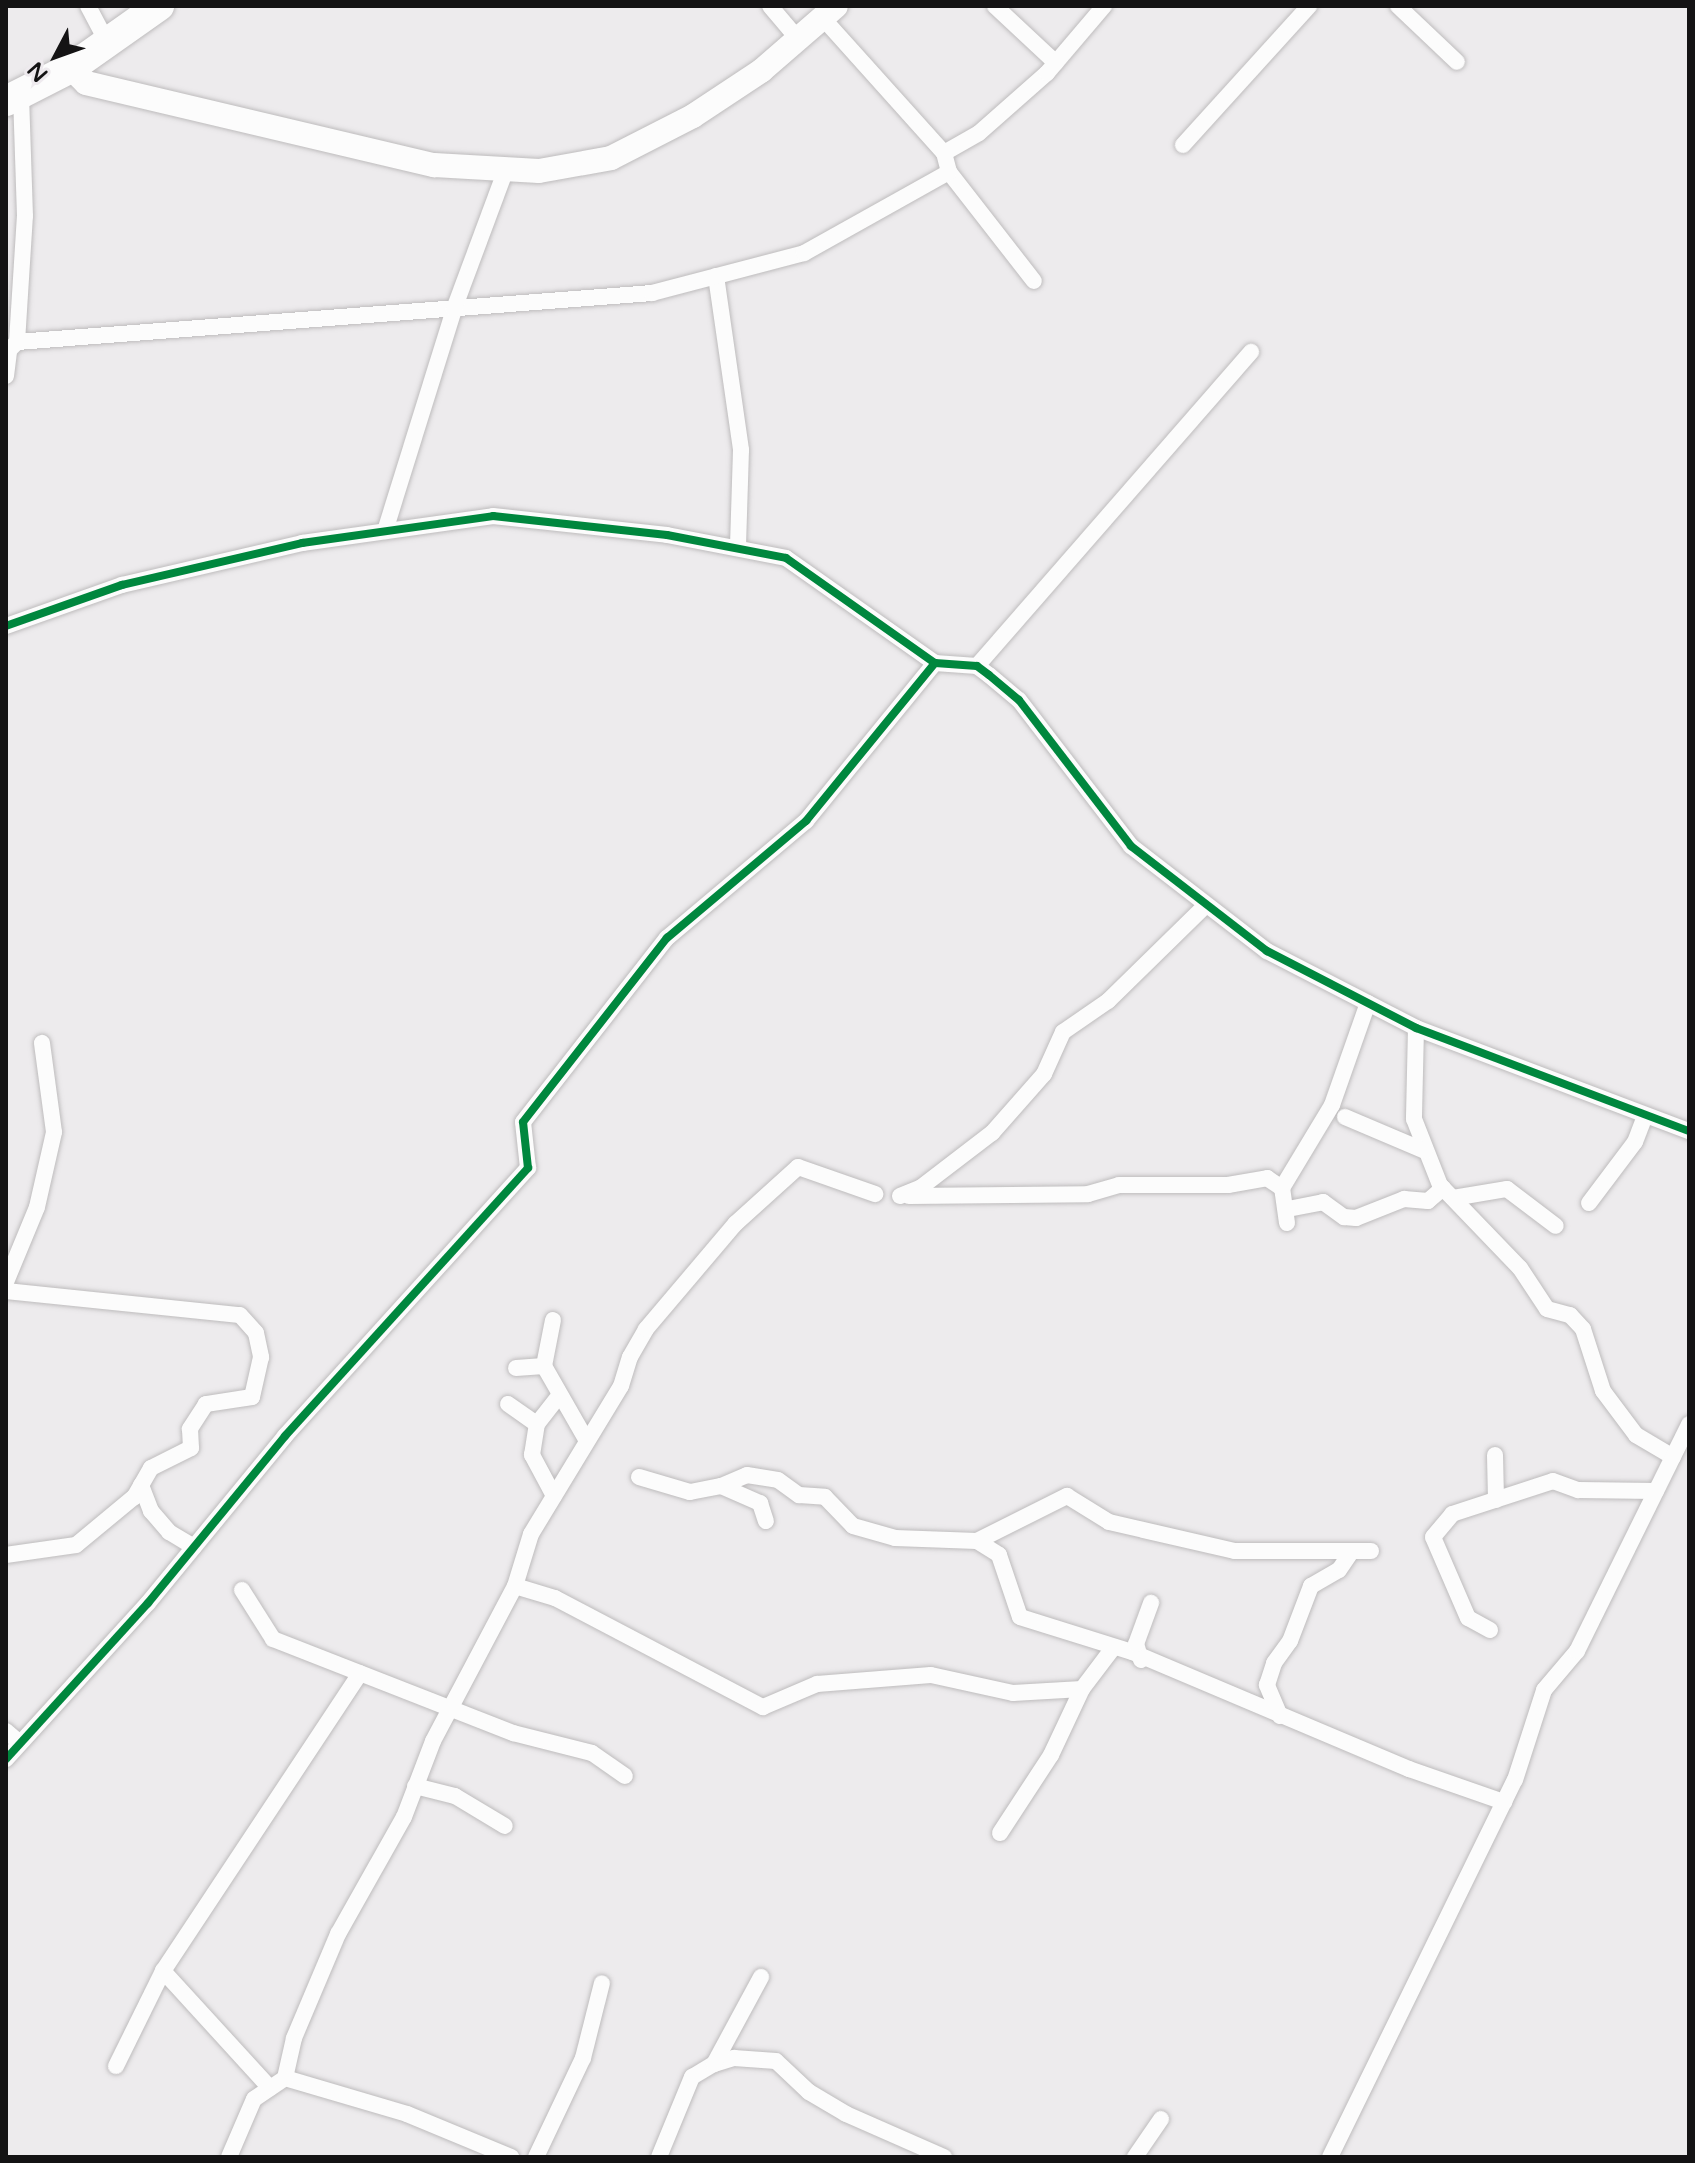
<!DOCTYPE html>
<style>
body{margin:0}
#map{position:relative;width:1695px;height:2163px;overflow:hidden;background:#edebed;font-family:"Varela Round",sans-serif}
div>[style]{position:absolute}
.roads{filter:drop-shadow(0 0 2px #bebcbd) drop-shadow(0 0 2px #bebcbd)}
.street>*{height:16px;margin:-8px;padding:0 8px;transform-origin:8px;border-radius:8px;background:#fcfcfc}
.secondary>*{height:24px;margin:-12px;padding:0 12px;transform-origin:12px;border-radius:12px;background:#fcfcfc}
.highway>*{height:30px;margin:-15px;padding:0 15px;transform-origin:15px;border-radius:15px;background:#fcfcfc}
.cycleway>*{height:8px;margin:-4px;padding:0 4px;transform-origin:4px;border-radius:4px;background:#00873e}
span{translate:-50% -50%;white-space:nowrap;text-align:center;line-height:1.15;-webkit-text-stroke:6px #eeeaee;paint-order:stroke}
.frame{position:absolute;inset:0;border:8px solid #141314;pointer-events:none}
.north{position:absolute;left:16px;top:16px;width:80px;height:80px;-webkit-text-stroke:6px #eeeaee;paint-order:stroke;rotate:229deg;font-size:22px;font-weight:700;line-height:32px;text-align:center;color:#141314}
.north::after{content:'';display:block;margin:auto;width:28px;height:36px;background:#141314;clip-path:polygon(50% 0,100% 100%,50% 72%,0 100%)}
</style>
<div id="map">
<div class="roads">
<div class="street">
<div style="left:88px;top:6px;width:43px;rotate:62.2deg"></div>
<div style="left:770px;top:6px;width:43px;rotate:49.7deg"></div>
<div style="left:995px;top:6px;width:83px;rotate:43.1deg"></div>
<div style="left:1398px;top:6px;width:81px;rotate:43.5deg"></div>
<div style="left:821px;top:16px;width:184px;rotate:48.1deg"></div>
<div style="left:944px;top:153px;width:20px;rotate:75deg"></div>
<div style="left:949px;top:172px;width:138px;rotate:52.1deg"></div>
<div style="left:1183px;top:145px;width:188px;rotate:-47.8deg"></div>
<div style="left:944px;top:153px;width:40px;rotate:-29.7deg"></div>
<div style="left:979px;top:133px;width:91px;rotate:-41.4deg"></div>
<div style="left:1047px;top:73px;width:88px;rotate:-49.6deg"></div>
<div style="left:716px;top:276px;width:176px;rotate:81.8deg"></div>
<div style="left:741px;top:450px;width:97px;rotate:91.8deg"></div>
<div style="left:17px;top:342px;width:637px;rotate:-4.41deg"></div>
<div style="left:652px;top:293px;width:157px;rotate:-14.7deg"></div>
<div style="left:804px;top:253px;width:166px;rotate:-29.2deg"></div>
<div style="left:6px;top:376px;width:26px;rotate:-83deg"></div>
<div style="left:9px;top:350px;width:11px;rotate:-45deg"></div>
<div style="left:17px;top:342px;width:126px;rotate:-86.4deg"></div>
<div style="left:25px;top:216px;width:121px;rotate:-91.9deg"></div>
<div style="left:385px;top:531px;width:232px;rotate:-72.7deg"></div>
<div style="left:454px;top:309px;width:149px;rotate:-69.6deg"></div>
<div style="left:6px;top:626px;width:123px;rotate:-19.5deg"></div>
<div style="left:122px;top:585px;width:185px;rotate:-13.1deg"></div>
<div style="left:302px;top:543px;width:193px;rotate:-8deg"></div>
<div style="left:493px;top:516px;width:175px;rotate:6.2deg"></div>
<div style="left:667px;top:535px;width:121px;rotate:10.9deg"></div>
<div style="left:786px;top:558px;width:182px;rotate:35.2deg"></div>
<div style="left:935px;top:663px;width:42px;rotate:4.1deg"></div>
<div style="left:977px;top:666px;width:15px;rotate:37deg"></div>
<div style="left:989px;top:675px;width:39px;rotate:40deg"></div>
<div style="left:1019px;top:700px;width:184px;rotate:52.5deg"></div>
<div style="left:1131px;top:846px;width:172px;rotate:37.7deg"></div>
<div style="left:1267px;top:951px;width:168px;rotate:27.3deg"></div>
<div style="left:1416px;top:1028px;width:292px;rotate:20.7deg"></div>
<div style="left:977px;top:666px;width:417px;rotate:-48.9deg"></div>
<div style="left:1416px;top:1028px;width:91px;rotate:91.3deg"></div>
<div style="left:1414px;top:1119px;width:71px;rotate:68.5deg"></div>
<div style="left:1440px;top:1185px;width:115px;rotate:46.1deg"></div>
<div style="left:1520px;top:1268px;width:49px;rotate:56.6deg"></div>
<div style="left:1547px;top:1309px;width:24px;rotate:15deg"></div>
<div style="left:1570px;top:1315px;width:19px;rotate:47deg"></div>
<div style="left:1583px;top:1329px;width:65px;rotate:72.1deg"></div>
<div style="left:1603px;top:1391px;width:55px;rotate:53.1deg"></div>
<div style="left:1636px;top:1435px;width:43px;rotate:30.7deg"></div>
<div style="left:1345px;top:1117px;width:87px;rotate:23deg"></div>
<div style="left:900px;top:1196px;width:22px;rotate:-22deg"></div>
<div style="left:920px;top:1188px;width:91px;rotate:-37.4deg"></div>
<div style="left:992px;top:1133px;width:79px;rotate:-48.6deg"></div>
<div style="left:1044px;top:1074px;width:46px;rotate:-65.7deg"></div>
<div style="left:1063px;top:1032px;width:55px;rotate:-34.6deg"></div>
<div style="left:1108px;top:1001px;width:134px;rotate:-44.4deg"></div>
<div style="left:909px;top:1196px;width:179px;rotate:-0.6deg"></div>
<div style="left:1088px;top:1194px;width:32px;rotate:-16deg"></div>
<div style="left:1119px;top:1185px;width:109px"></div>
<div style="left:1228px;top:1185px;width:40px;rotate:-10deg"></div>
<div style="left:1267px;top:1178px;width:18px;rotate:34deg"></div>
<div style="left:1453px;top:1198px;width:55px;rotate:-9.5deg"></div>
<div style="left:1507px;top:1189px;width:61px;rotate:37.1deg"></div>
<div style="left:1589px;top:1203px;width:76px;rotate:-53deg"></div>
<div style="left:1635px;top:1142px;width:28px;rotate:-69deg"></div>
<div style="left:1288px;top:1209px;width:36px;rotate:-11deg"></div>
<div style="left:1323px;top:1202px;width:26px;rotate:36deg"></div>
<div style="left:1344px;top:1217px;width:12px;rotate:5deg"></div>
<div style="left:1356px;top:1218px;width:52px;rotate:-21.6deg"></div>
<div style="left:1404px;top:1199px;width:24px;rotate:5deg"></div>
<div style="left:1428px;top:1201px;width:20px;rotate:-41deg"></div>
<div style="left:1287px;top:1223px;width:35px;rotate:-98deg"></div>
<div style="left:1282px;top:1188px;width:97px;rotate:-58.9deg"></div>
<div style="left:1332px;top:1105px;width:108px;rotate:-70.6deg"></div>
<div style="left:6px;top:1282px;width:81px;rotate:-67.5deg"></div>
<div style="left:37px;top:1207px;width:77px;rotate:-77.2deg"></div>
<div style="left:54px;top:1132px;width:90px;rotate:-97.7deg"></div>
<div style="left:6px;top:1291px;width:235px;rotate:5.9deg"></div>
<div style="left:240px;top:1315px;width:24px;rotate:48deg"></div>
<div style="left:256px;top:1333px;width:25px;rotate:78deg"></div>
<div style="left:261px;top:1357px;width:41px;rotate:102.7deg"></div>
<div style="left:252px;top:1397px;width:47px;rotate:171.3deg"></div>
<div style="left:206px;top:1404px;width:30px;rotate:123deg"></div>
<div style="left:190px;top:1429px;width:19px;rotate:87deg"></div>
<div style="left:191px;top:1448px;width:45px;rotate:153.4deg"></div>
<div style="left:151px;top:1468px;width:34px;rotate:120deg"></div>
<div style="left:134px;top:1497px;width:75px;rotate:140.4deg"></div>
<div style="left:76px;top:1545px;width:71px;rotate:171.9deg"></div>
<div style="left:553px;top:1320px;width:47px;rotate:101.1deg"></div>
<div style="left:544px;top:1366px;width:86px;rotate:60.2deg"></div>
<div style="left:516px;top:1368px;width:28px;rotate:-4deg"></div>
<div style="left:508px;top:1404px;width:35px;rotate:35deg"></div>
<div style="left:1495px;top:1455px;width:45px;rotate:88.7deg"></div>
<div style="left:639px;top:1477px;width:53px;rotate:16.4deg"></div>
<div style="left:690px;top:1492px;width:32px;rotate:-11deg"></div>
<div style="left:721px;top:1486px;width:43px;rotate:23.6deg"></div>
<div style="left:760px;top:1503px;width:19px;rotate:72deg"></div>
<div style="left:141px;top:1485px;width:28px;rotate:69deg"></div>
<div style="left:151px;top:1511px;width:28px;rotate:49deg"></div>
<div style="left:169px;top:1532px;width:29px;rotate:31deg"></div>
<div style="left:721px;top:1486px;width:28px;rotate:-23deg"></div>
<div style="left:747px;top:1475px;width:31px;rotate:9deg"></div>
<div style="left:778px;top:1480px;width:26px;rotate:36deg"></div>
<div style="left:799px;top:1495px;width:26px;rotate:4deg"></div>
<div style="left:825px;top:1497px;width:40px;rotate:46deg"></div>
<div style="left:853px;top:1526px;width:44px;rotate:15.9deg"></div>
<div style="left:895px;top:1538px;width:82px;rotate:2.1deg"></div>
<div style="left:977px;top:1541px;width:101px;rotate:-26.6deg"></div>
<div style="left:1067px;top:1496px;width:49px;rotate:31.8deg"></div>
<div style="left:1109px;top:1522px;width:129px;rotate:13deg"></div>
<div style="left:1235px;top:1551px;width:136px"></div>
<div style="left:554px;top:1496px;width:47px;rotate:-118.2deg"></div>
<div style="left:532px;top:1455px;width:31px;rotate:-81deg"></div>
<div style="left:537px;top:1424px;width:36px;rotate:-52deg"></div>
<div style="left:977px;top:1541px;width:26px;rotate:32deg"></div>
<div style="left:999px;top:1555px;width:65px;rotate:71.3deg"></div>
<div style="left:1020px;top:1617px;width:117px;rotate:17.4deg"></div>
<div style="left:1132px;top:1652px;width:301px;rotate:22.9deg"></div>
<div style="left:1409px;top:1769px;width:101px;rotate:19.2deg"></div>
<div style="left:515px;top:1586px;width:42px;rotate:16.7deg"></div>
<div style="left:555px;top:1598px;width:235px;rotate:27.7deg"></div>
<div style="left:763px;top:1707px;width:59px;rotate:-23.1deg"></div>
<div style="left:817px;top:1684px;width:114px;rotate:-4.5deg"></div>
<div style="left:931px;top:1675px;width:84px;rotate:12.4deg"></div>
<div style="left:1013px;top:1693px;width:69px;rotate:-3.3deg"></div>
<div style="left:1082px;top:1689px;width:51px;rotate:-52.9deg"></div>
<div style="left:242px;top:1590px;width:58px;rotate:57.7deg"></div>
<div style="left:273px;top:1639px;width:258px;rotate:21.4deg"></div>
<div style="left:513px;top:1733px;width:81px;rotate:14.2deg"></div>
<div style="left:592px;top:1753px;width:40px;rotate:34.9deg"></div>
<div style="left:1490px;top:1630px;width:25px;rotate:-151deg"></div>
<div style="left:1468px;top:1618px;width:88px;rotate:-113.4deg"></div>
<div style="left:1433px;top:1537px;width:30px;rotate:-50deg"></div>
<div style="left:1452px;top:1514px;width:106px;rotate:-18.1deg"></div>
<div style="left:1553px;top:1481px;width:27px;rotate:20deg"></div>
<div style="left:1578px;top:1490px;width:78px;rotate:0.7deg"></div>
<div style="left:1141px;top:1660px;width:17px;rotate:-107deg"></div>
<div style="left:1136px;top:1644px;width:44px;rotate:-69.9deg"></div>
<div style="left:1280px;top:1716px;width:34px;rotate:-113deg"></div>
<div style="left:1267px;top:1685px;width:23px;rotate:-72deg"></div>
<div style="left:1274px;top:1663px;width:27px;rotate:-54deg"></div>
<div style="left:1290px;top:1641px;width:59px;rotate:-69.1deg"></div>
<div style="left:1311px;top:1586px;width:32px;rotate:-30deg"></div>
<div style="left:1339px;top:1570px;width:23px;rotate:-56deg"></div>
<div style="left:6px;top:1731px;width:18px;rotate:41deg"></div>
<div style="left:6px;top:1759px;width:211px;rotate:-47.7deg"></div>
<div style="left:148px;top:1603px;width:216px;rotate:-50.6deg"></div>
<div style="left:285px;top:1436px;width:362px;rotate:-47.8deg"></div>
<div style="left:528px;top:1168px;width:46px;rotate:-96.2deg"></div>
<div style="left:523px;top:1122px;width:234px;rotate:-52deg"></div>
<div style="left:667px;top:938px;width:182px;rotate:-40.1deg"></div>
<div style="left:806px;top:821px;width:204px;rotate:-50.8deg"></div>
<div style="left:415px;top:1786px;width:41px;rotate:14deg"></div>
<div style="left:455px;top:1796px;width:58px;rotate:31deg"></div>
<div style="left:1000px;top:1833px;width:93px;rotate:-56.8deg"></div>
<div style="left:1051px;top:1755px;width:73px;rotate:-64.8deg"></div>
<div style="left:714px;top:2064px;width:21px;rotate:-17deg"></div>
<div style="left:734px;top:2058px;width:42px;rotate:4.1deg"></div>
<div style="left:776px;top:2061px;width:45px;rotate:43.2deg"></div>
<div style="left:809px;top:2092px;width:43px;rotate:30.7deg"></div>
<div style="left:846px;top:2114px;width:107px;rotate:23.7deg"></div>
<div style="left:116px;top:2066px;width:106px;rotate:-63.7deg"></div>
<div style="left:285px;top:2078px;width:127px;rotate:16.4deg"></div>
<div style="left:407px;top:2114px;width:113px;rotate:22.5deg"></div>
<div style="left:270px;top:2088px;width:159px;rotate:-132.4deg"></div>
<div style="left:163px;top:1971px;width:357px;rotate:-56.5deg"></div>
<div style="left:229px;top:2157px;width:63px;rotate:-66.7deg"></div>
<div style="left:254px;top:2099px;width:37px;rotate:-34deg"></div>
<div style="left:285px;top:2078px;width:41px;rotate:-77.3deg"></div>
<div style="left:294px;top:2038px;width:113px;rotate:-67.1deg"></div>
<div style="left:338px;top:1934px;width:134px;rotate:-60.6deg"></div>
<div style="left:404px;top:1817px;width:81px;rotate:-69.1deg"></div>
<div style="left:433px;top:1741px;width:175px;rotate:-62.1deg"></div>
<div style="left:515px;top:1586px;width:54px;rotate:-72.9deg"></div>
<div style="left:531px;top:1534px;width:173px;rotate:-58.7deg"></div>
<div style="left:621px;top:1386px;width:30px;rotate:-73deg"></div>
<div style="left:630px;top:1357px;width:32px;rotate:-60deg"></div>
<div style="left:646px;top:1329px;width:138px;rotate:-49.7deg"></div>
<div style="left:735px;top:1224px;width:85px;rotate:-42.1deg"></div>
<div style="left:798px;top:1167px;width:82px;rotate:19.3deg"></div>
<div style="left:536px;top:2157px;width:110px;rotate:-64.6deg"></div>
<div style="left:583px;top:2058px;width:77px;rotate:-75.8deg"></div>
<div style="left:659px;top:2157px;width:87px;rotate:-67.6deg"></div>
<div style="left:692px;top:2077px;width:26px;rotate:-31deg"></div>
<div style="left:714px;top:2064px;width:99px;rotate:-61.6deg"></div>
<div style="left:1135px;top:2157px;width:46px;rotate:-55.6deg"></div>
<div style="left:1330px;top:2157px;width:420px;rotate:-63.9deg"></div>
<div style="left:1515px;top:1780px;width:95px;rotate:-72.1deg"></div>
<div style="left:1544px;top:1690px;width:51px;rotate:-49.8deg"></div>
<div style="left:1577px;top:1651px;width:253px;rotate:-63.7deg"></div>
</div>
<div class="secondary">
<div style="left:71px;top:68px;width:21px;rotate:45deg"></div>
<div style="left:86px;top:83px;width:358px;rotate:13.3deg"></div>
<div style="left:434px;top:165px;width:105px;rotate:3.3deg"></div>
<div style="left:539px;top:171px;width:73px;rotate:-10.2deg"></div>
<div style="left:611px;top:158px;width:92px;rotate:-27.1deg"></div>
<div style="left:693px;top:116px;width:82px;rotate:-33.5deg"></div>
<div style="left:761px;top:71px;width:99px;rotate:-40.9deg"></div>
</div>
<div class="highway">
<div style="left:6px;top:101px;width:73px;rotate:-26.9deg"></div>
<div style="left:71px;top:68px;width:108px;rotate:-35.2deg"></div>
</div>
</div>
<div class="cycleway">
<div style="left:6px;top:626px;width:123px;rotate:-19.5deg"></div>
<div style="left:122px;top:585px;width:185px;rotate:-13.1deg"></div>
<div style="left:302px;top:543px;width:193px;rotate:-8deg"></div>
<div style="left:493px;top:516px;width:175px;rotate:6.2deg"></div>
<div style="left:667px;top:535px;width:121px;rotate:10.9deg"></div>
<div style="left:786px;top:558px;width:182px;rotate:35.2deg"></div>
<div style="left:935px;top:663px;width:42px;rotate:4.1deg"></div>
<div style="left:977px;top:666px;width:15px;rotate:37deg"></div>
<div style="left:989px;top:675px;width:39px;rotate:40deg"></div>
<div style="left:1019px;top:700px;width:184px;rotate:52.5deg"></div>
<div style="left:1131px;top:846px;width:172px;rotate:37.7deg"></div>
<div style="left:1267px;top:951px;width:168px;rotate:27.3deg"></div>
<div style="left:1416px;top:1028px;width:292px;rotate:20.7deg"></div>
<div style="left:6px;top:1759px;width:211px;rotate:-47.7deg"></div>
<div style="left:148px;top:1603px;width:216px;rotate:-50.6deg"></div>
<div style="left:285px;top:1436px;width:362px;rotate:-47.8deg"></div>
<div style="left:528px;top:1168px;width:46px;rotate:-96.2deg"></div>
<div style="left:523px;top:1122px;width:234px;rotate:-52deg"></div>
<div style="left:667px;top:938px;width:182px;rotate:-40.1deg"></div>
<div style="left:806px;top:821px;width:204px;rotate:-50.8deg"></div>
</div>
<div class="frame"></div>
<div class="north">N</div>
</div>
